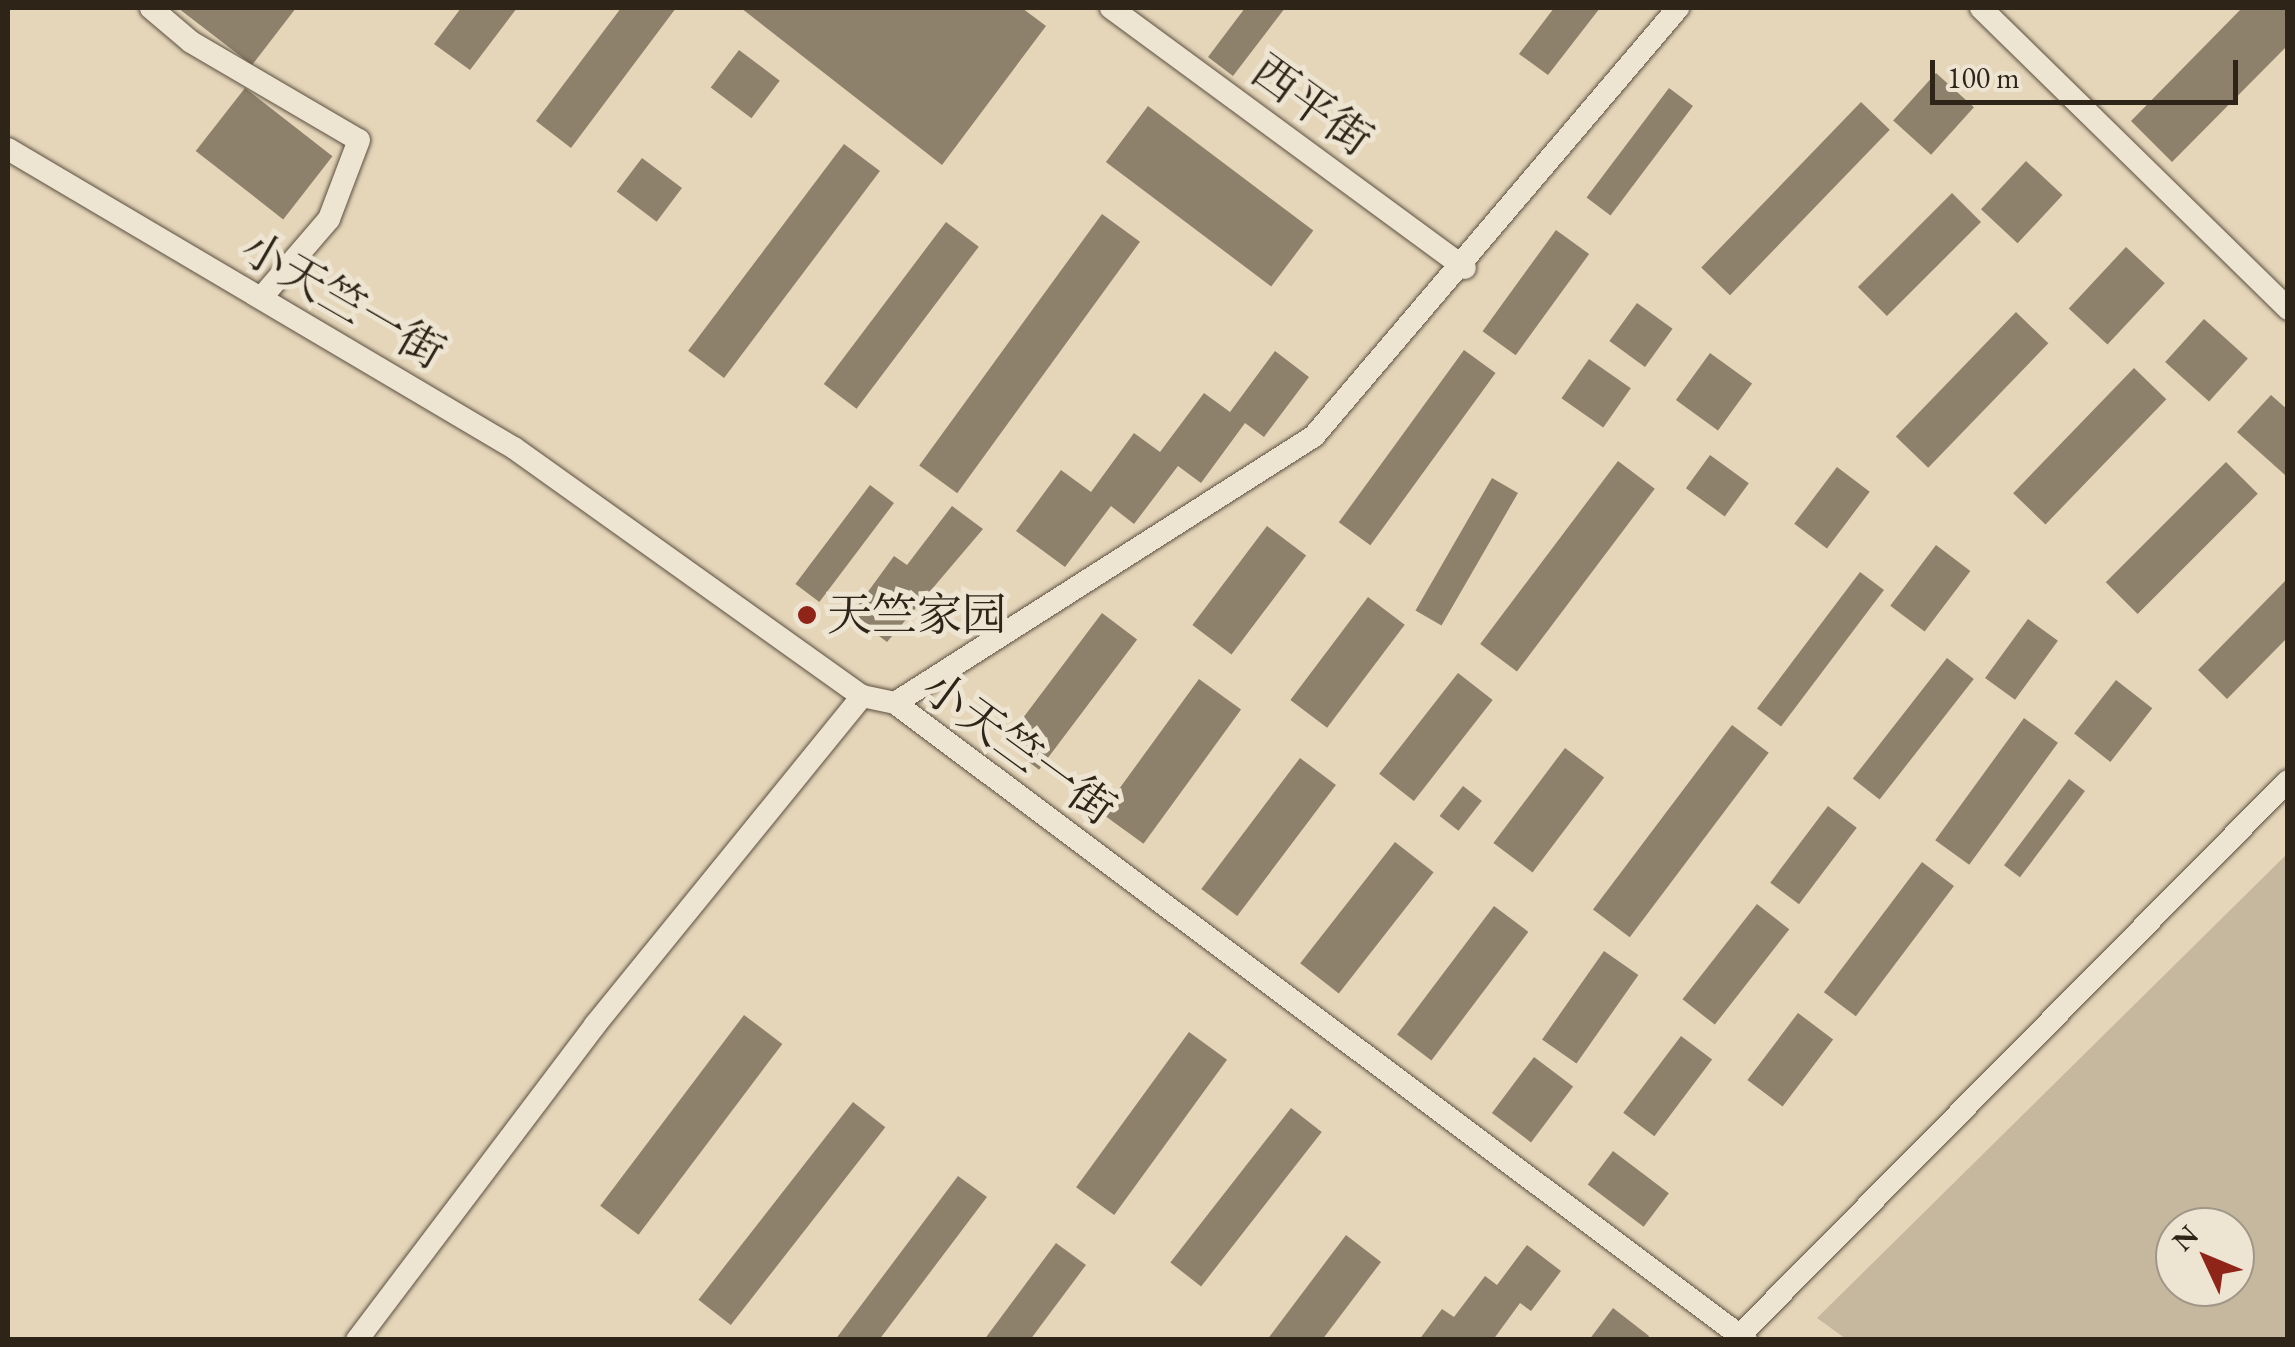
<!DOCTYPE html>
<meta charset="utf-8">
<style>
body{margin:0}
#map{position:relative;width:2295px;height:1347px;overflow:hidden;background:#e5d6ba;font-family:"EB Garamond","Noto Serif SC",serif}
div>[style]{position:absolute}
.green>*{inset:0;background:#c6b89e}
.building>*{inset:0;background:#8d816c;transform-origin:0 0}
.roads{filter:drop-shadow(0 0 2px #5c5040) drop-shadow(0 0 2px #5c5040)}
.minor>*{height:22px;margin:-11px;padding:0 11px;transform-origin:11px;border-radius:11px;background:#eee4d2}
.dots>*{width:28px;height:28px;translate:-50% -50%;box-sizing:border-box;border:5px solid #eee4d2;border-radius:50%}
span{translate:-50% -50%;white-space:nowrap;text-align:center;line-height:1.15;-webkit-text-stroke:10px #eee4d2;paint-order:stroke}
.street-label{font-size:45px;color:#2e2418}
.poi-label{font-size:45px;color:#2e2418}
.left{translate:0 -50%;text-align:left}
.frame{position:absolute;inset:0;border:10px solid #2e2418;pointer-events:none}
.north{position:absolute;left:2155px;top:1207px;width:100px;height:100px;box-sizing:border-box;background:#eee4d2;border:2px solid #a19788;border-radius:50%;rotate:314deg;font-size:28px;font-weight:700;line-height:40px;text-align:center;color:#2e2418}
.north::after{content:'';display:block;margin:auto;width:35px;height:45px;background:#8f2418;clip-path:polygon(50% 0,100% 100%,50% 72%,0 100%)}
.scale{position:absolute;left:1930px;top:60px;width:308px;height:45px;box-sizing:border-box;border:5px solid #2e2418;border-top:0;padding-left:12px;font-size:30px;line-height:35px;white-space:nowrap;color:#2e2418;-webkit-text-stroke:8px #eee4d2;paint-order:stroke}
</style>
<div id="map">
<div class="green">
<div style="clip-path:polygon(evenodd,2287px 854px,2287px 1339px,1846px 1339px,1817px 1318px,2287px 854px,2175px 1227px,2235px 1227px,2235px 1287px,2175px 1287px,2175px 1227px)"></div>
</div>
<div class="building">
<div style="clip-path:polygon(178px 8px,296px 8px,252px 65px)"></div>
<div style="clip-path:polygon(461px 8px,517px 8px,470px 70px,434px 44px)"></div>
<div style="clip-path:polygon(621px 8px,676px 8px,571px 148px,536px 121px)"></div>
<div style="clip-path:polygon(741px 8px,1022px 8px,1046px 26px,942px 165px)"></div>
<div style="clip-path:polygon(1245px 8px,1285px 8px,1233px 76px,1208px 57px)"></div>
<div style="clip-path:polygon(1554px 8px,1600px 8px,1548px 75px,1519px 54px)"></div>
<div style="clip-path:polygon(2242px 8px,2288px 8px,2288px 45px,2172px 162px,2131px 121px)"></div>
<div style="left:739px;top:50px;width:51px;height:47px;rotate:37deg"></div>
<div style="left:1936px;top:73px;width:51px;height:64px;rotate:42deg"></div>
<div style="left:245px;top:88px;width:111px;height:80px;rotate:38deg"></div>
<div style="left:1669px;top:88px;width:30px;height:137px;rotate:37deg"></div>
<div style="left:1861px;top:102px;width:40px;height:230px;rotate:44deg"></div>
<div style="left:1148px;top:106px;width:207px;height:70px;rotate:37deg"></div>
<div style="left:844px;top:144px;width:45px;height:259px;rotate:37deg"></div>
<div style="left:642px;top:158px;width:50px;height:42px;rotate:37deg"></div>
<div style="left:2026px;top:161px;width:50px;height:66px;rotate:43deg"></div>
<div style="left:1952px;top:193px;width:41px;height:133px;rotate:45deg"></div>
<div style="left:1102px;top:214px;width:47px;height:311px;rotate:36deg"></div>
<div style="left:946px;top:222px;width:41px;height:203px;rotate:37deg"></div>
<div style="left:1556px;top:230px;width:41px;height:125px;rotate:36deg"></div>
<div style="left:2126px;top:247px;width:53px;height:84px;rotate:43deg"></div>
<div style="left:1637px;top:303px;width:44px;height:47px;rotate:36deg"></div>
<div style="left:2016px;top:312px;width:45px;height:173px;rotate:44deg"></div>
<div style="left:2204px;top:319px;width:59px;height:58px;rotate:42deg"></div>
<div style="left:1464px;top:350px;width:39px;height:213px;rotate:36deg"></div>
<div style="clip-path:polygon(1275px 351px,1309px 377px,1264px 437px,1245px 423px,1201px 483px,1178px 466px,1134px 524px,1111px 506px,1065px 567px,1016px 531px,1061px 470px,1091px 492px,1134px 433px,1160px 452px,1204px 393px,1230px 412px)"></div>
<div style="left:1710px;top:353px;width:52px;height:58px;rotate:36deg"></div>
<div style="left:1589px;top:359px;width:51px;height:48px;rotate:35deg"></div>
<div style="left:2134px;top:368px;width:45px;height:174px;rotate:44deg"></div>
<div style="clip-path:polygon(2271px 395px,2288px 410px,2285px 475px,2237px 432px)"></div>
<div style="left:1710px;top:455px;width:48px;height:41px;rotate:36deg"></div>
<div style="left:1618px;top:461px;width:46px;height:229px;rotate:37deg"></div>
<div style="left:2226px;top:462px;width:45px;height:170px;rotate:45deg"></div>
<div style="left:1837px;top:467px;width:41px;height:71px;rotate:37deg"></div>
<div style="left:1492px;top:478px;width:30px;height:153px;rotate:30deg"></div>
<div style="left:870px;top:485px;width:30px;height:124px;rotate:37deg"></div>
<div style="clip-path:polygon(952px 506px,983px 529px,887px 642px,851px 615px,894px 556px,907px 565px)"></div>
<div style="left:1267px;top:526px;width:49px;height:124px;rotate:37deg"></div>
<div style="left:1936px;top:545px;width:43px;height:76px;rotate:37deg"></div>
<div style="left:1860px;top:572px;width:30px;height:171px;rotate:37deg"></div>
<div style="clip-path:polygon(2288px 578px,2288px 637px,2227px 699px,2198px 670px)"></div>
<div style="left:1368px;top:597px;width:46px;height:129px;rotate:37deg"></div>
<div style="left:1102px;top:613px;width:44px;height:163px;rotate:37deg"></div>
<div style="left:2028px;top:619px;width:37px;height:73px;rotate:36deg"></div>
<div style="left:1947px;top:658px;width:34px;height:153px;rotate:38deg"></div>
<div style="left:1458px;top:673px;width:44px;height:128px;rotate:38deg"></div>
<div style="left:1199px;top:679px;width:52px;height:166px;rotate:36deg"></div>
<div style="left:2116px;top:680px;width:46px;height:68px;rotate:38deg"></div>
<div style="left:2024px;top:718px;width:42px;height:151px;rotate:36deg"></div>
<div style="left:1732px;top:725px;width:46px;height:231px;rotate:37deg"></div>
<div style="left:1565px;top:748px;width:49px;height:119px;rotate:37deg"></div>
<div style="left:1300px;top:758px;width:45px;height:164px;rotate:37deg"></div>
<div style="left:2069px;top:779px;width:20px;height:108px;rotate:37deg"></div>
<div style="left:1463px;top:786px;width:24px;height:38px;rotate:38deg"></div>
<div style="left:1828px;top:806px;width:36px;height:96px;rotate:37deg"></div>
<div style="left:1395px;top:842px;width:49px;height:154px;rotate:38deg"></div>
<div style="left:1922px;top:862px;width:40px;height:163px;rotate:37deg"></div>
<div style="left:1757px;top:904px;width:41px;height:121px;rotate:38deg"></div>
<div style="left:1494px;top:906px;width:43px;height:161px;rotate:37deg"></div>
<div style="left:1604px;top:951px;width:42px;height:108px;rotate:35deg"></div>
<div style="left:1798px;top:1013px;width:44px;height:84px;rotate:37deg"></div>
<div style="left:744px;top:1015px;width:48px;height:239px;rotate:37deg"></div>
<div style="left:1189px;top:1032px;width:47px;height:192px;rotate:36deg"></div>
<div style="left:1681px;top:1036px;width:39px;height:96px;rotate:37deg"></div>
<div style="left:1534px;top:1057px;width:49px;height:70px;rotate:37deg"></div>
<div style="left:853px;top:1102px;width:41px;height:251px;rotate:38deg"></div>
<div style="left:1291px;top:1108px;width:39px;height:196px;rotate:38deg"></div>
<div style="left:1613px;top:1151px;width:70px;height:42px;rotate:37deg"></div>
<div style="clip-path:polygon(958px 1176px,987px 1197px,879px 1340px,835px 1340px)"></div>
<div style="clip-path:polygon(1346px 1235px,1381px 1262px,1322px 1340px,1267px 1340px)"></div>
<div style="clip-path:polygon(1056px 1243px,1086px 1265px,1030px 1340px,984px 1340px)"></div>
<div style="clip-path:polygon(1527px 1245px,1561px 1271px,1531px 1311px,1520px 1303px,1493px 1340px,1419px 1340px,1442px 1309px,1454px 1317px,1485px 1276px,1497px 1285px)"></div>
<div style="clip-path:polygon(1613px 1308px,1649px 1336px,1647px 1340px,1589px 1340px)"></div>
</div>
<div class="roads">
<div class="minor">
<div style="left:151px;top:8px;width:52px;rotate:40.4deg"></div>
<div style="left:191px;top:42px;width:194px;rotate:30.3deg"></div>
<div style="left:359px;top:140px;width:85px;rotate:110.8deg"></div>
<div style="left:329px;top:219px;width:104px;rotate:130.7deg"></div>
<div style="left:1111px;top:8px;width:439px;rotate:36.3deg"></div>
<div style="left:1981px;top:8px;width:430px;rotate:44.4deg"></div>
<div style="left:8px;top:149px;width:588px;rotate:30.58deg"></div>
<div style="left:514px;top:448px;width:427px;rotate:35.5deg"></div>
<div style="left:862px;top:696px;width:34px;rotate:12deg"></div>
<div style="left:895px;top:703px;width:1063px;rotate:36.82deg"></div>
<div style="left:895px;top:703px;width:497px;rotate:-32.5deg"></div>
<div style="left:1314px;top:436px;width:562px;rotate:-49.62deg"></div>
<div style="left:357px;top:1340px;width:395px;rotate:-52.9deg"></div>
<div style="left:595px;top:1025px;width:424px;rotate:-50.9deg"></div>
<div style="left:1735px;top:1340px;width:786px;rotate:-45.31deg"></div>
</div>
</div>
<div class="dots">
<div style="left:807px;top:615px;background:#8f2418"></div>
</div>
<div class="street-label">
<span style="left:1312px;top:105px;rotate:36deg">西平街</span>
<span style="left:343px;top:300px;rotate:30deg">小天竺一街</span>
<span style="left:1019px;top:748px;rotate:36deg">小天竺一街</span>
</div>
<div class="poi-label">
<span class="left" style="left:827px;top:615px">天竺家园</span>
</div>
<div class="frame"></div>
<div class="north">N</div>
<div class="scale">100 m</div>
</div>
